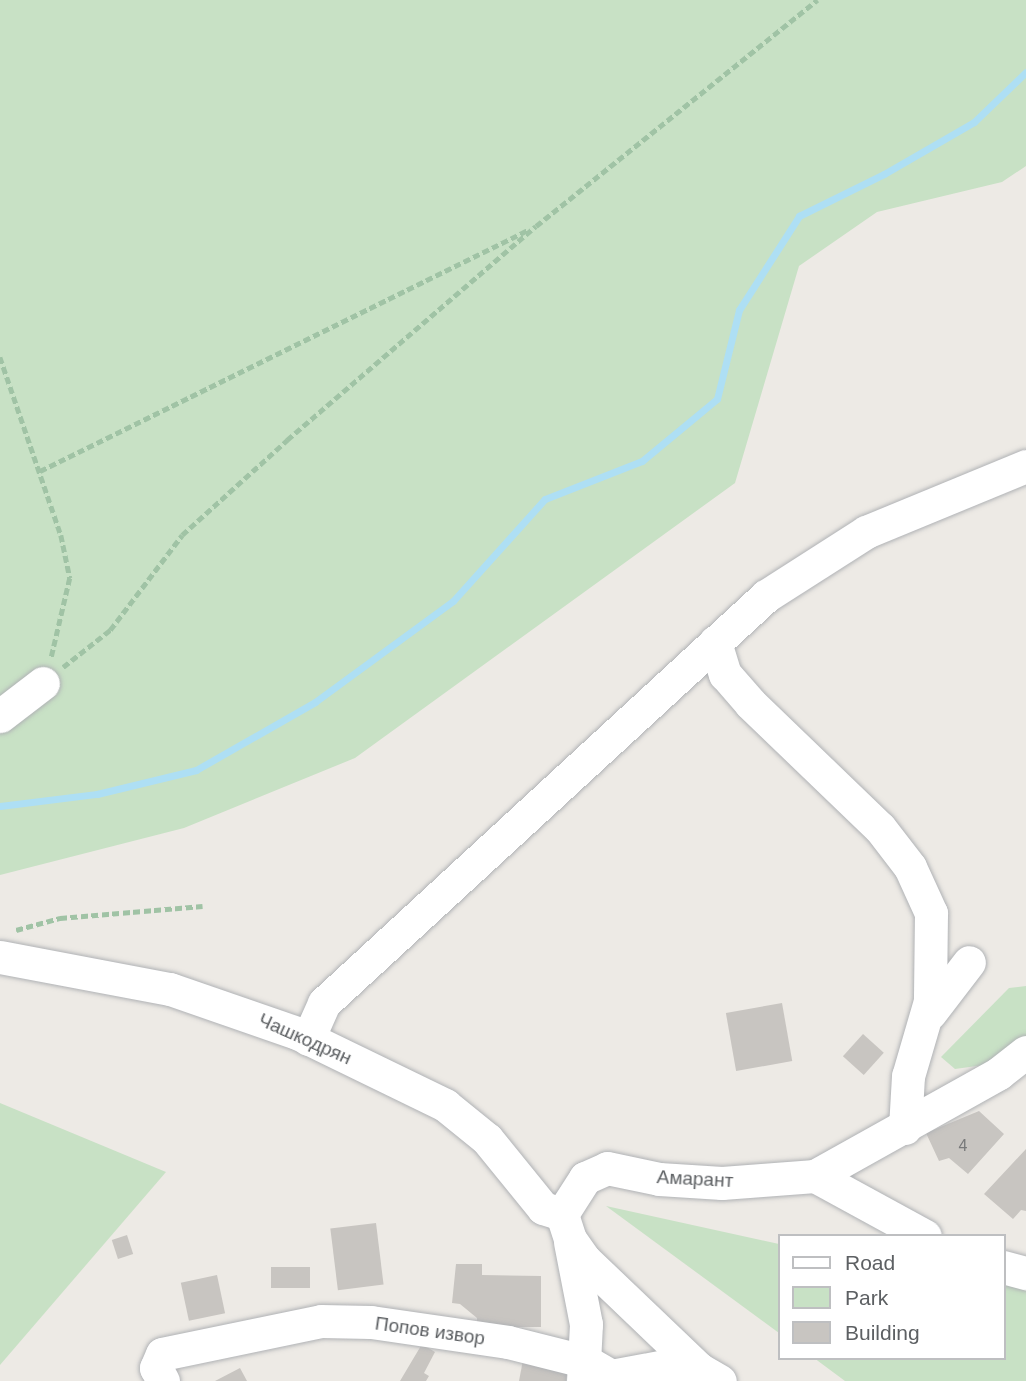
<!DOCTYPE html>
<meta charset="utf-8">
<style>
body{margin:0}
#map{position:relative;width:1026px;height:1381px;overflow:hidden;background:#edeae5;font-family:Helvetica,sans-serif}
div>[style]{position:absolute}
.green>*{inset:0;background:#c8e1c5}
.stream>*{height:7px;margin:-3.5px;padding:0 3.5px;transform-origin:3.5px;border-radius:3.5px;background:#aedff4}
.building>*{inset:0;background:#c8c5c1;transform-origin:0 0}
.path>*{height:4.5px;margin-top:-2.25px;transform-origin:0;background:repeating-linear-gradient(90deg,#a0c3a5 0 7px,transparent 0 10.5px)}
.roads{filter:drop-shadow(0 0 2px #b0b2b5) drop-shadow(0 0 2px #b0b2b5)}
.minor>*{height:33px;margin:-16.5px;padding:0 16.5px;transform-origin:16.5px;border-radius:16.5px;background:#fff}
span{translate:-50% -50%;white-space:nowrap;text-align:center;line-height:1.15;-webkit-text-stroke:7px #fff;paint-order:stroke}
.number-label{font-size:16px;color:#78797a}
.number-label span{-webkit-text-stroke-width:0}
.street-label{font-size:19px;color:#5d6063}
.legend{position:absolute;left:778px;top:1234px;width:228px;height:126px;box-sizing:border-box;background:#fff;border:2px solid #bebfc1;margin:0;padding:9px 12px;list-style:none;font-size:21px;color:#5d6063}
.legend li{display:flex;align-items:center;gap:14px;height:35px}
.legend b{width:35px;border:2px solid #bebfc1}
</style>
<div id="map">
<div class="green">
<div style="clip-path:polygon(0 0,1026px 0,1026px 166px,1002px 182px,877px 212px,799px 266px,735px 483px,355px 758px,184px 828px,0 875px)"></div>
<div style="clip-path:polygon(1026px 986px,1026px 1059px,955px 1069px,941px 1057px,1009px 988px)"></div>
<div style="clip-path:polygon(0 1103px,166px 1172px,0 1365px)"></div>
<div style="clip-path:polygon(606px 1206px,779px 1244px,779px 1333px)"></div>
<div style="clip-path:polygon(1003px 1284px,1026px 1290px,1026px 1381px,845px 1381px,814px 1358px,1003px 1358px)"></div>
</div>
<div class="stream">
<div style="left:0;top:806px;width:98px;rotate:-7.1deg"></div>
<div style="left:97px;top:794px;width:102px;rotate:-13.6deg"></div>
<div style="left:196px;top:770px;width:137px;rotate:-29.7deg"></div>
<div style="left:315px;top:702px;width:171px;rotate:-36.2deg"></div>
<div style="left:453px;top:601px;width:137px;rotate:-48deg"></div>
<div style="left:545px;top:499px;width:104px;rotate:-21.4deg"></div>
<div style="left:642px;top:461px;width:97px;rotate:-39.6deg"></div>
<div style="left:717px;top:399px;width:92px;rotate:-76.1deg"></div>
<div style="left:739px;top:310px;width:112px;rotate:-57.4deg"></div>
<div style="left:799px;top:216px;width:95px;rotate:-26.3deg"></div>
<div style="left:884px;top:174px;width:104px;rotate:-30deg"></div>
<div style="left:974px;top:122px;width:72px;rotate:-43.9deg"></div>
</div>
<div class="building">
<div style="left:782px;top:1003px;width:59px;height:57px;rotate:80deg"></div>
<div style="left:863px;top:1034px;width:28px;height:30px;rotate:42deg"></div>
<div style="clip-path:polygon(979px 1111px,1004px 1134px,968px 1174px,949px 1158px,939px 1161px,926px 1133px)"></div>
<div style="clip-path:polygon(1026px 1149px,1026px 1211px,1021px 1210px,1013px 1219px,984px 1194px)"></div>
<div style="left:376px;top:1223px;width:62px;height:46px;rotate:83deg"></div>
<div style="left:127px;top:1235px;width:20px;height:16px;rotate:72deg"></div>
<div style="clip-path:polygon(456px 1264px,482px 1264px,482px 1275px,541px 1276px,541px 1327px,477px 1327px,477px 1318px,460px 1304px,452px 1303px)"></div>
<div style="left:271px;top:1267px;width:39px;height:21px"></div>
<div style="left:217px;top:1275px;width:39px;height:37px;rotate:78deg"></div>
<div style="clip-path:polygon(422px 1344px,435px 1352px,424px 1373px,429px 1376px,426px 1381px,400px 1381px)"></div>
<div style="clip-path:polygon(523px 1360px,568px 1368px,566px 1381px,519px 1381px)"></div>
<div style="clip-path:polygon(240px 1368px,247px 1381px,215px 1381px)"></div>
</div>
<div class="path">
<div style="left:0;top:357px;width:188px;rotate:71.1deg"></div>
<div style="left:61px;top:535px;width:44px;rotate:78.2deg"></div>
<div style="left:70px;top:578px;width:83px;rotate:103.2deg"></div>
<div style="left:40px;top:471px;width:544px;rotate:-26.28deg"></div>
<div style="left:63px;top:667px;width:60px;rotate:-38.2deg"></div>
<div style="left:110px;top:630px;width:119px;rotate:-52.8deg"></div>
<div style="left:182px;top:535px;width:142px;rotate:-42.1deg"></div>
<div style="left:287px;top:440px;width:328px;rotate:-40.7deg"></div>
<div style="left:536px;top:226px;width:361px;rotate:-38.8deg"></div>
<div style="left:16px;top:930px;width:46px;rotate:-15.3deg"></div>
<div style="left:60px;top:918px;width:143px;rotate:-4.8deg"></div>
</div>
<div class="roads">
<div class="minor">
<div style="left:715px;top:642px;width:34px;rotate:73deg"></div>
<div style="left:725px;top:674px;width:38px;rotate:49deg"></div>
<div style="left:750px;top:703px;width:180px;rotate:43.9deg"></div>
<div style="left:880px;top:828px;width:49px;rotate:52.4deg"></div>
<div style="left:910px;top:867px;width:51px;rotate:65.5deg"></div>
<div style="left:931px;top:913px;width:88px;rotate:90.7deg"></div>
<div style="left:930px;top:1001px;width:78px;rotate:106.3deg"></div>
<div style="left:908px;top:1076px;width:52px;rotate:93.3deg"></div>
<div style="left:0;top:716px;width:54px;rotate:-37.5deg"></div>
<div style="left:0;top:957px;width:173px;rotate:10.7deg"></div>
<div style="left:170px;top:989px;width:134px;rotate:19.1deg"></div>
<div style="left:297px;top:1033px;width:165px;rotate:25.9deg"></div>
<div style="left:445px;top:1105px;width:54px;rotate:39deg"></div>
<div style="left:487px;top:1139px;width:89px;rotate:50.9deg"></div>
<div style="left:543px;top:1208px;width:20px;rotate:18deg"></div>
<div style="left:930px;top:1013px;width:64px;rotate:-52.6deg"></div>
<div style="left:308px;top:1039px;width:39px;rotate:-66deg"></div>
<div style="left:324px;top:1003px;width:601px;rotate:-42.64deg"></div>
<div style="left:766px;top:596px;width:119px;rotate:-32.6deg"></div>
<div style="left:866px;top:532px;width:173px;rotate:-22.4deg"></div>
<div style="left:815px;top:1176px;width:125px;rotate:28.6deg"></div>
<div style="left:570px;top:1242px;width:84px;rotate:79deg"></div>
<div style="left:586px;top:1324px;width:57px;rotate:93deg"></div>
<div style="left:1003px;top:1267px;width:24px;rotate:15deg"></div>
<div style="left:699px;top:1369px;width:159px;rotate:-136.3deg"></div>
<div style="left:584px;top:1259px;width:24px;rotate:-125deg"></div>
<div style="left:570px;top:1239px;width:26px;rotate:-108deg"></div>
<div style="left:562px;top:1214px;width:43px;rotate:-57.4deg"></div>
<div style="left:585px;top:1178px;width:24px;rotate:-24deg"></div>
<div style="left:607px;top:1168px;width:53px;rotate:11.9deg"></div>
<div style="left:659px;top:1179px;width:63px;rotate:3.6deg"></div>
<div style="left:722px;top:1183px;width:93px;rotate:-4.3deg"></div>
<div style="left:815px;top:1176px;width:211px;rotate:-29.2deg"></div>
<div style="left:999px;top:1073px;width:34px;rotate:-38deg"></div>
<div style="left:163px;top:1381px;width:15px;rotate:-118deg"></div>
<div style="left:156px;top:1368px;width:15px;rotate:-67deg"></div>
<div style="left:162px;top:1354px;width:162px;rotate:-11.7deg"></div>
<div style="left:321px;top:1321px;width:50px;rotate:1.1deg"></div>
<div style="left:371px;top:1322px;width:138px;rotate:8.3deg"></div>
<div style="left:508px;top:1342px;width:81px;rotate:14.2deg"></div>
<div style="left:587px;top:1362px;width:28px;rotate:30deg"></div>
<div style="left:611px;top:1376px;width:65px;rotate:-10.6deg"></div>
<div style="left:675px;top:1364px;width:25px;rotate:12deg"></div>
<div style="left:699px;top:1369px;width:24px;rotate:30deg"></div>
</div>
</div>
<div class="number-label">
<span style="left:963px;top:1146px">4</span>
</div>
<div class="street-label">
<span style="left:305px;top:1039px;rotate:24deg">Чашкодрян</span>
<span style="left:695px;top:1179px;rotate:3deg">Амарант</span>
<span style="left:430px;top:1331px;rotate:8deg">Попов извор</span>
</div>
<ul class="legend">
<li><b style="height:9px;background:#fff"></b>Road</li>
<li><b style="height:19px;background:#c8e1c5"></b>Park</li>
<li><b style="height:19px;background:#c8c5c1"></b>Building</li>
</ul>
</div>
